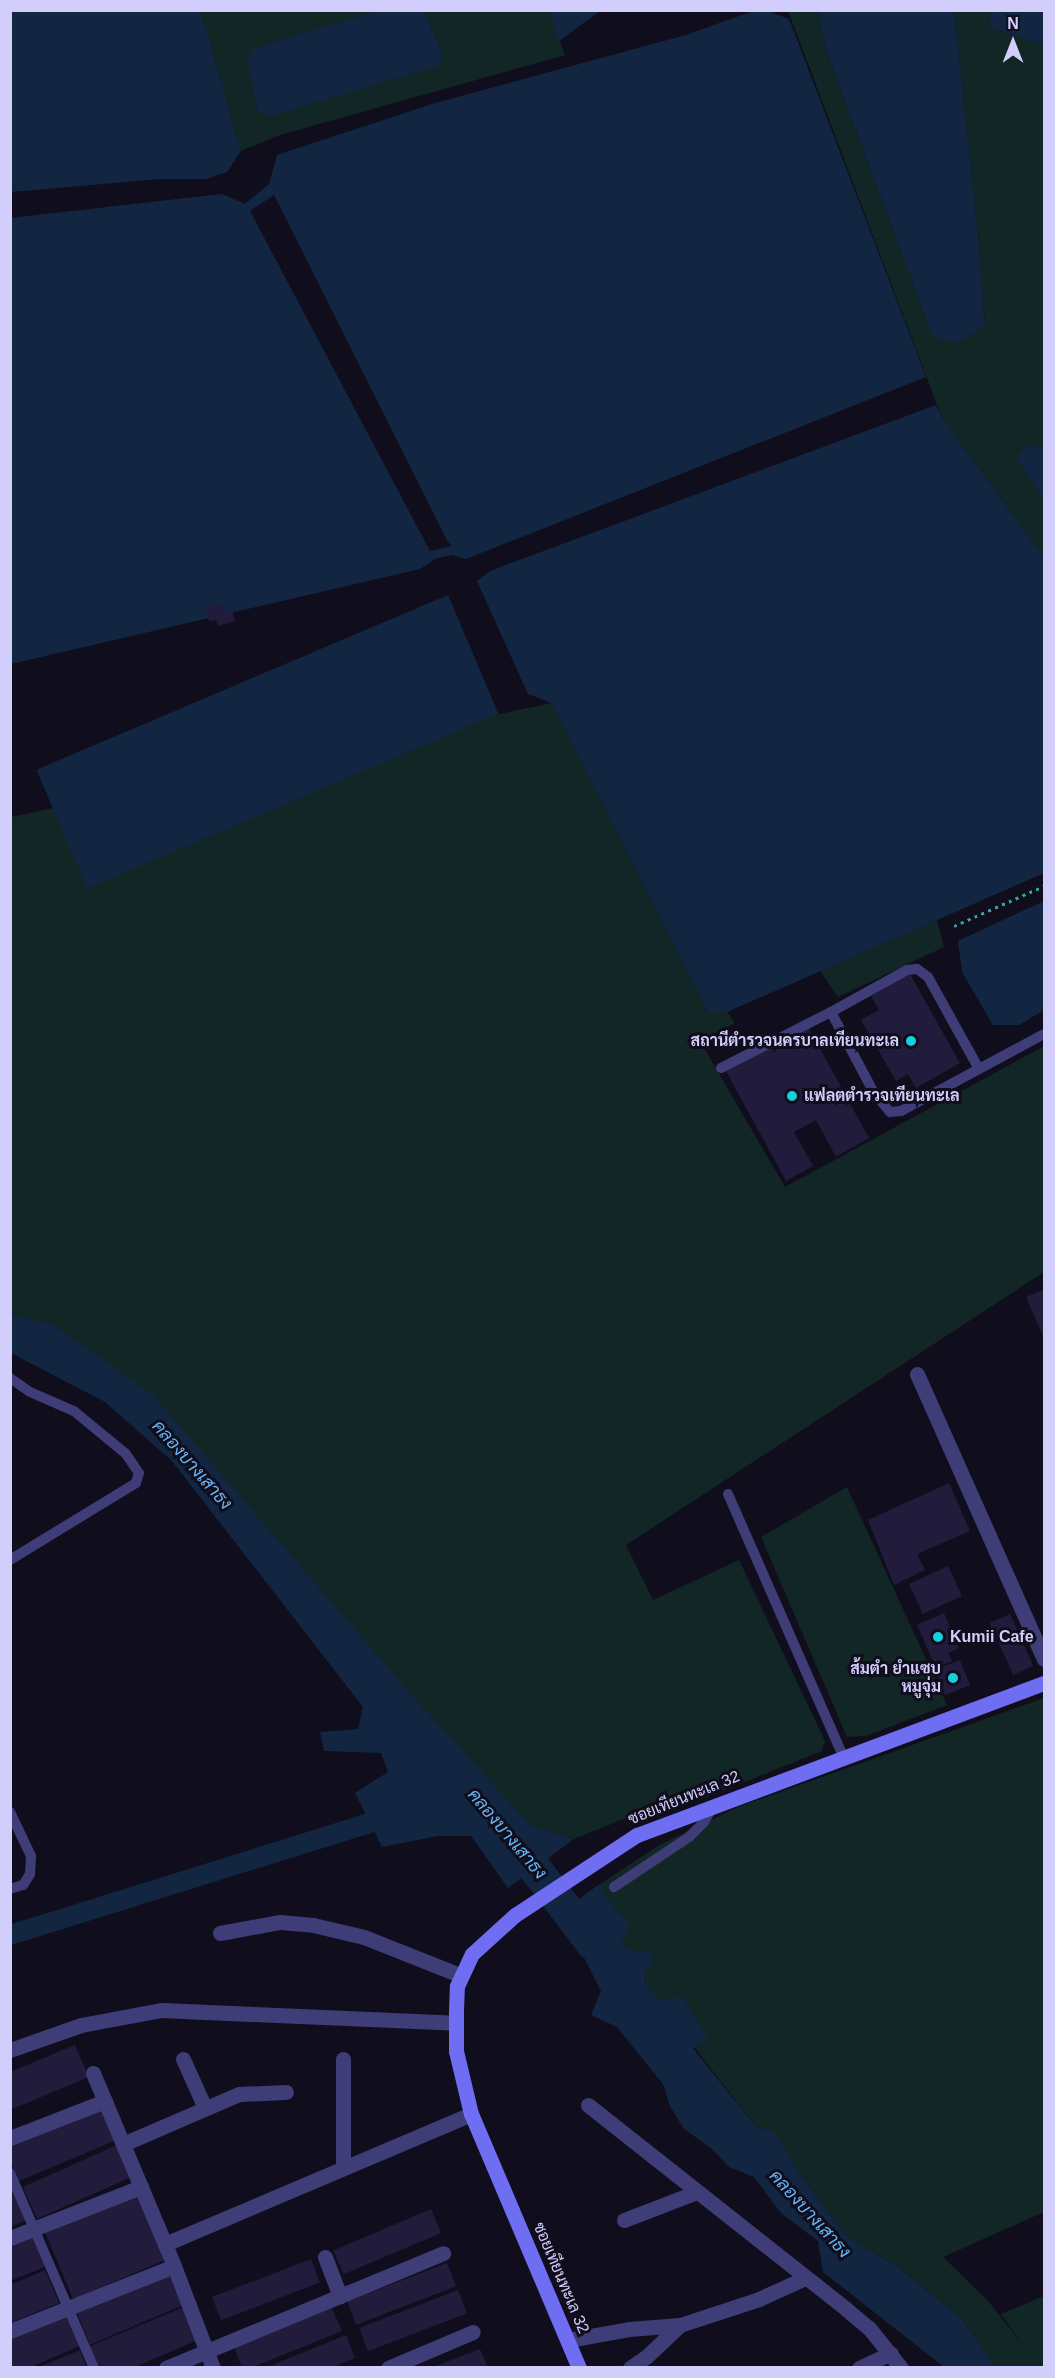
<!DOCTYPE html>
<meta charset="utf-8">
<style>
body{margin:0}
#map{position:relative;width:1055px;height:2378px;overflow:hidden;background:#100e1d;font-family:Helvetica,Sarabun,sans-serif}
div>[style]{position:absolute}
.green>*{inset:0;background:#112625}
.water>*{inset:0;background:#122642;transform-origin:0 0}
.canal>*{height:20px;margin:-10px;padding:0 10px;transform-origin:10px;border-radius:10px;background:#122642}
.river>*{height:33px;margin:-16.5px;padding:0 16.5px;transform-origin:16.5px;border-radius:16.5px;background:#122642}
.building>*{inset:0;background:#211b3c;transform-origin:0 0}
.path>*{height:3px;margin-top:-1.5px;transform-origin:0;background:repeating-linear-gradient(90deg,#38a59c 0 3px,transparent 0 7.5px)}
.lane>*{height:10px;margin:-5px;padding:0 5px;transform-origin:5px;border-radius:5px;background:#3e3d78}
.street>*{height:15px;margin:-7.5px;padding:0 7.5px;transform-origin:7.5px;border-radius:7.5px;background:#3e3d78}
.secondary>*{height:15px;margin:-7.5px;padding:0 7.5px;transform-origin:7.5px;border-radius:7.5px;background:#6f6ef2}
.dots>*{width:16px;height:16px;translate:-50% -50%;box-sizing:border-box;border:3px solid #100e1d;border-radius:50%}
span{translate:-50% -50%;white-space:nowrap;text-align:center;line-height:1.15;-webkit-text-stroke:6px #100e1d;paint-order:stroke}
.poi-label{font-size:16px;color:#d2cefb;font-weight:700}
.right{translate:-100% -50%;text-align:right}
.left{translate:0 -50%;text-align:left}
.street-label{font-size:16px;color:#d2cefb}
.water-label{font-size:18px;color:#65b3f1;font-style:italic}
.frame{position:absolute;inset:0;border:12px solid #d2cefb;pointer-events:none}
.north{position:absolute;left:983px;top:12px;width:60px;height:60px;-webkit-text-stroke:4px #100e1d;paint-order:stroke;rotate:0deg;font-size:16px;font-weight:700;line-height:24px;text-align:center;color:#d2cefb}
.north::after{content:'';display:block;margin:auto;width:21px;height:27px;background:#d2cefb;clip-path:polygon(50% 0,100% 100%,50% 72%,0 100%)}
</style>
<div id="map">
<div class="green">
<div style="clip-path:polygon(201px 11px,380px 11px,255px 48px,443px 54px,424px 11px,549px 11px,565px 55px,280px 135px,241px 151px)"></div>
<div style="clip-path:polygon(788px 11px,817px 11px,829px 58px,932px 335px,985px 325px,978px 233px,954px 11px,989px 11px,991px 28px,1044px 45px,1044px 448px,1031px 444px,1018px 454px,1018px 461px,1044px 501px,1044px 557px,942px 418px)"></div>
<div style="clip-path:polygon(552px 703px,708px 1012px,727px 1012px,735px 1023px,700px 1041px,785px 1187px,1044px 1046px,1044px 1272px,626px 1545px,653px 1600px,739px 1560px,825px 1741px,822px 1751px,687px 1805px,626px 1818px,574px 1839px,530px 1825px,52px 1324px,11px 1314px,11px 817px)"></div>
<div style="clip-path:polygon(937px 920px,944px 947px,838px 997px,820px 971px)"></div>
<div style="clip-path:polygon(847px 1487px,947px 1705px,866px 1736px,847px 1737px,761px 1537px)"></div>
<div style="clip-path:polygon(1044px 1698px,1044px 2212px,943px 2257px,989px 2302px,1023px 2345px,1001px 2314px,1044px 2296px,1044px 2367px,995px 2367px,961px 2318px,898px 2267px,845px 2235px,799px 2173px,774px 2131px,756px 2127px,645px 1983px,648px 1952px,634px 1951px,620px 1944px,597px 1886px,661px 1844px,738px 1807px)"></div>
</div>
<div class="water">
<div style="clip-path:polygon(11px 10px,201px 11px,241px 151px,227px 172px,206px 179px,160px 179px,11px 192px)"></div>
<div style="clip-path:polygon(380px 10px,424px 11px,443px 54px,438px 66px,271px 116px,258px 112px,247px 59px,255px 48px)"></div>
<div style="clip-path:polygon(549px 11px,549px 10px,600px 11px,559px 41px)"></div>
<div style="clip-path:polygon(evenodd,753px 11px,768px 11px,789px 19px,926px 377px,466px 559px,452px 555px,435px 559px,420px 569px,11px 664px,10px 218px,222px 194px,245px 204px,269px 184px,277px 155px,432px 104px,686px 35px,753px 11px,274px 195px,448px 542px,452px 546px,430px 551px,250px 211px,274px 195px)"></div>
<div style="clip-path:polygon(817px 11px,954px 11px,978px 233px,985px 326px,956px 344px,932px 335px,829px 58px)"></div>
<div style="clip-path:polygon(989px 11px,1044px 11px,1044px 45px,991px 28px)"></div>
<div style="clip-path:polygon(936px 405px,942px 418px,1044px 557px,1044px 873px,727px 1012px,708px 1012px,552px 703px,528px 694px,477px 581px,490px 571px)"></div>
<div style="clip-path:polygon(1031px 444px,1044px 448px,1044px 501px,1018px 461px,1018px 453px)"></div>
<div style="left:448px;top:595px;width:129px;height:447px;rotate:67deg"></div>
<div style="clip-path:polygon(1044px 901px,1044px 1010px,1019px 1025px,993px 1025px,962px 972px,958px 941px)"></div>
<div style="clip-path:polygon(11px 1314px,52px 1324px,152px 1394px,408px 1691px,530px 1825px,574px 1839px,508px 1888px,471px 1836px,437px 1836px,382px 1847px,355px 1793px,388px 1772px,381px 1753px,324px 1751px,320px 1732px,358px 1729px,363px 1707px,172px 1461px,105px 1402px,11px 1353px)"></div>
<div style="clip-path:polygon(597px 1886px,630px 1926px,620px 1944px,634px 1951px,648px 1951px,654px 1960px,646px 1971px,645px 1983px,658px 1999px,683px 1998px,708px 2039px,693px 2048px,756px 2127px,774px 2131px,799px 2173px,845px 2235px,898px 2267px,961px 2318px,995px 2367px,944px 2367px,823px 2272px,818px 2241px,781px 2213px,754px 2177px,729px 2167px,711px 2148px,684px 2129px,670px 2106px,663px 2084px,617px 2027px,591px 2015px,601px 1991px,561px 1912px)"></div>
</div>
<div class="canal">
<div style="left:10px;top:1935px;width:403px;rotate:-17.3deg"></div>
</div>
<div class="river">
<div style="left:507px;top:1832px;width:140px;rotate:52.6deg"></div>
</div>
<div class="building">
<div style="clip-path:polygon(222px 604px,224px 611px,232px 609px,235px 621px,218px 626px,216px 620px,209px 621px,206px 608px)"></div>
<div style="clip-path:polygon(910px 974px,960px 1063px,916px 1088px,908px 1074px,896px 1081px,861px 1020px,879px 1010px,871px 996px)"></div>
<div style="clip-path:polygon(808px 1027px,869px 1138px,836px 1157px,816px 1120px,794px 1132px,813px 1166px,786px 1181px,726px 1071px)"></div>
<div style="clip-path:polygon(1044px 1289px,1044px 1338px,1026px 1297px)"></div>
<div style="clip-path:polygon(949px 1483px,970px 1531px,917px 1554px,925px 1570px,894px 1585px,868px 1520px)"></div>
<div style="left:948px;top:1566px;width:33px;height:43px;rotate:65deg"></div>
<div style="clip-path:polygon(944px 1613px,959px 1648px,948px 1653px,952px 1661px,936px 1668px,917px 1625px)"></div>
<div style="left:1010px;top:1614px;width:57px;height:22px;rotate:66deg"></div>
<div style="left:960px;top:1660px;width:27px;height:27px;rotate:68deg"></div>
<div style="clip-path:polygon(75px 2045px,89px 2077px,10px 2110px,10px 2072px)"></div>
<div style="clip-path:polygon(100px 2108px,114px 2141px,19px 2181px,10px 2160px,10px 2146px)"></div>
<div style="left:117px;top:2145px;width:35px;height:103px;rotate:66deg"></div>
<div style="clip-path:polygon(13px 2187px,27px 2220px,10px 2227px,10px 2188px)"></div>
<div style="left:139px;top:2193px;width:72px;height:102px;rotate:67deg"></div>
<div style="left:431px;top:2209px;width:26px;height:106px;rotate:67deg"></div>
<div style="clip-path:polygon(31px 2234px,45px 2267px,10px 2281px,10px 2242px)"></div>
<div style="left:311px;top:2259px;width:25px;height:106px;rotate:69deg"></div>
<div style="left:447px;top:2263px;width:25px;height:107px;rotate:69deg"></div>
<div style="clip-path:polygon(45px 2270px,59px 2303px,10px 2323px,10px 2285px)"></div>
<div style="left:171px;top:2271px;width:36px;height:103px;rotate:67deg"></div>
<div style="left:458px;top:2290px;width:25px;height:106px;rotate:69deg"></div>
<div style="clip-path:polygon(184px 2307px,198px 2340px,132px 2368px,98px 2368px,90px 2346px)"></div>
<div style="clip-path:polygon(332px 2308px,342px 2331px,250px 2368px,242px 2368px,234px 2347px)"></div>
<div style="clip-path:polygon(66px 2313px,80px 2346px,29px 2368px,10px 2368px,10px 2337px)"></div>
<div style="clip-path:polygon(346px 2335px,355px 2358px,331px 2368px,265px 2368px)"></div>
<div style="clip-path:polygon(480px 2349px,488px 2368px,433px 2368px,433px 2367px)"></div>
<div style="clip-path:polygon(80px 2350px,87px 2368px,39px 2368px,39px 2367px)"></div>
</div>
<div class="path">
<div style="left:954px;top:926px;width:98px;rotate:-24deg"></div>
</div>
<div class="lane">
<div style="left:721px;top:1068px;width:123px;rotate:-27deg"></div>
<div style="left:979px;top:1069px;width:105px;rotate:-119deg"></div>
<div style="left:928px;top:977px;width:14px;rotate:-144deg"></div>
<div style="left:917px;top:969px;width:10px;rotate:174deg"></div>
<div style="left:907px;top:970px;width:87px;rotate:151.1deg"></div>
<div style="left:831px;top:1012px;width:92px;rotate:62deg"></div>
<div style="left:874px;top:1093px;width:25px;rotate:50deg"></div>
<div style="left:890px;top:1112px;width:11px;rotate:-5deg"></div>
<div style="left:901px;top:1111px;width:162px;rotate:-28.3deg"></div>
<div style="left:10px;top:1378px;width:24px;rotate:35deg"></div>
<div style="left:30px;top:1392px;width:48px;rotate:23.4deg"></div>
<div style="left:74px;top:1411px;width:67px;rotate:39.6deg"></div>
<div style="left:126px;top:1454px;width:23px;rotate:56deg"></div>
<div style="left:139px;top:1473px;width:10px;rotate:107deg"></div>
<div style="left:136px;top:1483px;width:148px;rotate:148.6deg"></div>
<div style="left:728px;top:1494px;width:286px;rotate:66.3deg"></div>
<div style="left:10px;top:1812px;width:49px;rotate:64.5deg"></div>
<div style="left:31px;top:1856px;width:18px;rotate:93deg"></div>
<div style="left:30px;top:1874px;width:13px;rotate:122deg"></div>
<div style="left:23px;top:1885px;width:14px;rotate:163deg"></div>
<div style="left:614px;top:1887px;width:90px;rotate:-33.7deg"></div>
<div style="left:689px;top:1837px;width:21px;rotate:-45deg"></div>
<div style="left:704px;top:1822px;width:20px;rotate:-60deg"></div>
<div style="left:10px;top:2173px;width:212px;rotate:66.7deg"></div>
</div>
<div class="street">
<div style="left:917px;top:1374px;width:312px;rotate:66deg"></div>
<div style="left:220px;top:1933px;width:61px;rotate:-10.4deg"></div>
<div style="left:280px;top:1922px;width:33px;rotate:5deg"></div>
<div style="left:313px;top:1925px;width:52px;rotate:13.2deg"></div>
<div style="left:364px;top:1937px;width:105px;rotate:21.7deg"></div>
<div style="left:10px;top:2050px;width:75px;rotate:-19.4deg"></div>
<div style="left:81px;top:2025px;width:81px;rotate:-10.6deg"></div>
<div style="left:161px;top:2010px;width:295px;rotate:2.5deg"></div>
<div style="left:183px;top:2059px;width:54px;rotate:65.8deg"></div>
<div style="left:343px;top:2059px;width:109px;rotate:90deg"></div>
<div style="left:93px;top:2073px;width:209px;rotate:67.2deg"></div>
<div style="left:174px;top:2266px;width:109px;rotate:69.1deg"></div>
<div style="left:588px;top:2105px;width:329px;rotate:38.3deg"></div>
<div style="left:846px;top:2309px;width:30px;rotate:40deg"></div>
<div style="left:869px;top:2328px;width:51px;rotate:51.3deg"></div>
<div style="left:10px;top:2138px;width:102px;rotate:-21.3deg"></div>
<div style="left:123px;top:2144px;width:126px;rotate:-23.3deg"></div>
<div style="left:239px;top:2094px;width:47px;rotate:-2.4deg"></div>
<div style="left:624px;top:2220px;width:78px;rotate:-21deg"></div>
<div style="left:10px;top:2238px;width:141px;rotate:-21.3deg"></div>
<div style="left:165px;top:2244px;width:332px;rotate:-23deg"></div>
<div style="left:325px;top:2257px;width:42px;rotate:69deg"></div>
<div style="left:10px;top:2331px;width:176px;rotate:-21.6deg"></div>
<div style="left:568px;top:2340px;width:62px;rotate:-10.2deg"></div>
<div style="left:629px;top:2329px;width:51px;rotate:-4.5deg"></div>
<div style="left:680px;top:2325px;width:83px;rotate:-18.2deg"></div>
<div style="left:759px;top:2299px;width:51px;rotate:-24.5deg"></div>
<div style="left:166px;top:2368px;width:300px;rotate:-22.5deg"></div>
<div style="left:388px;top:2368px;width:92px;rotate:-23deg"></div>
<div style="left:630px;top:2368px;width:19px;rotate:-35deg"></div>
<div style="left:646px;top:2357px;width:47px;rotate:-43.3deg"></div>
<div style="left:859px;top:2368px;width:35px;rotate:-25deg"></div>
</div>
<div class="secondary">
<div style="left:579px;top:2368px;width:276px;rotate:-113deg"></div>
<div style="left:471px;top:2114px;width:65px;rotate:-103.4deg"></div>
<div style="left:456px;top:2051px;width:40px;rotate:-90deg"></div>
<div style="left:456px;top:2011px;width:25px;rotate:-88deg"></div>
<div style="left:457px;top:1986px;width:35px;rotate:-65deg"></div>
<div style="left:472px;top:1954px;width:58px;rotate:-42.2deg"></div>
<div style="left:515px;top:1915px;width:146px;rotate:-33.3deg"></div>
<div style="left:637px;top:1835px;width:434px;rotate:-20.5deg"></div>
</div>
<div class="dots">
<div style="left:911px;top:1041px;background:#14cfe0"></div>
<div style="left:792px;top:1096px;background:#14cfe0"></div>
<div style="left:938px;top:1637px;background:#14cfe0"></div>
<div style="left:953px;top:1678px;background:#14cfe0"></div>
</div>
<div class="poi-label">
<span class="right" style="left:899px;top:1041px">สถานีตำรวจนครบาลเทียนทะเล</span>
<span class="left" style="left:804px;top:1096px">แฟลตตำรวจเทียนทะเล</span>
<span class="left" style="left:950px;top:1637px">Kumii Cafe</span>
<span class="right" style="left:941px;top:1678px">ส้มตำ ยำแซบ<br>หมูจุ่ม</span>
</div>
<div class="street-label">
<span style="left:684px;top:1798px;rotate:-22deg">ซอยเทียนทะเล 32</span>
<span style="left:561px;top:2278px;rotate:67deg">ซอยเทียนทะเล 32</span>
</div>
<div class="water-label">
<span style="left:192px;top:1465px;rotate:49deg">คลองบางเสาธง</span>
<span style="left:507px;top:1834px;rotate:50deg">คลองบางเสาธง</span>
<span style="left:810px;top:2214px;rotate:48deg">คลองบางเสาธง</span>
</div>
<div class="frame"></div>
<div class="north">N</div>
</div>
